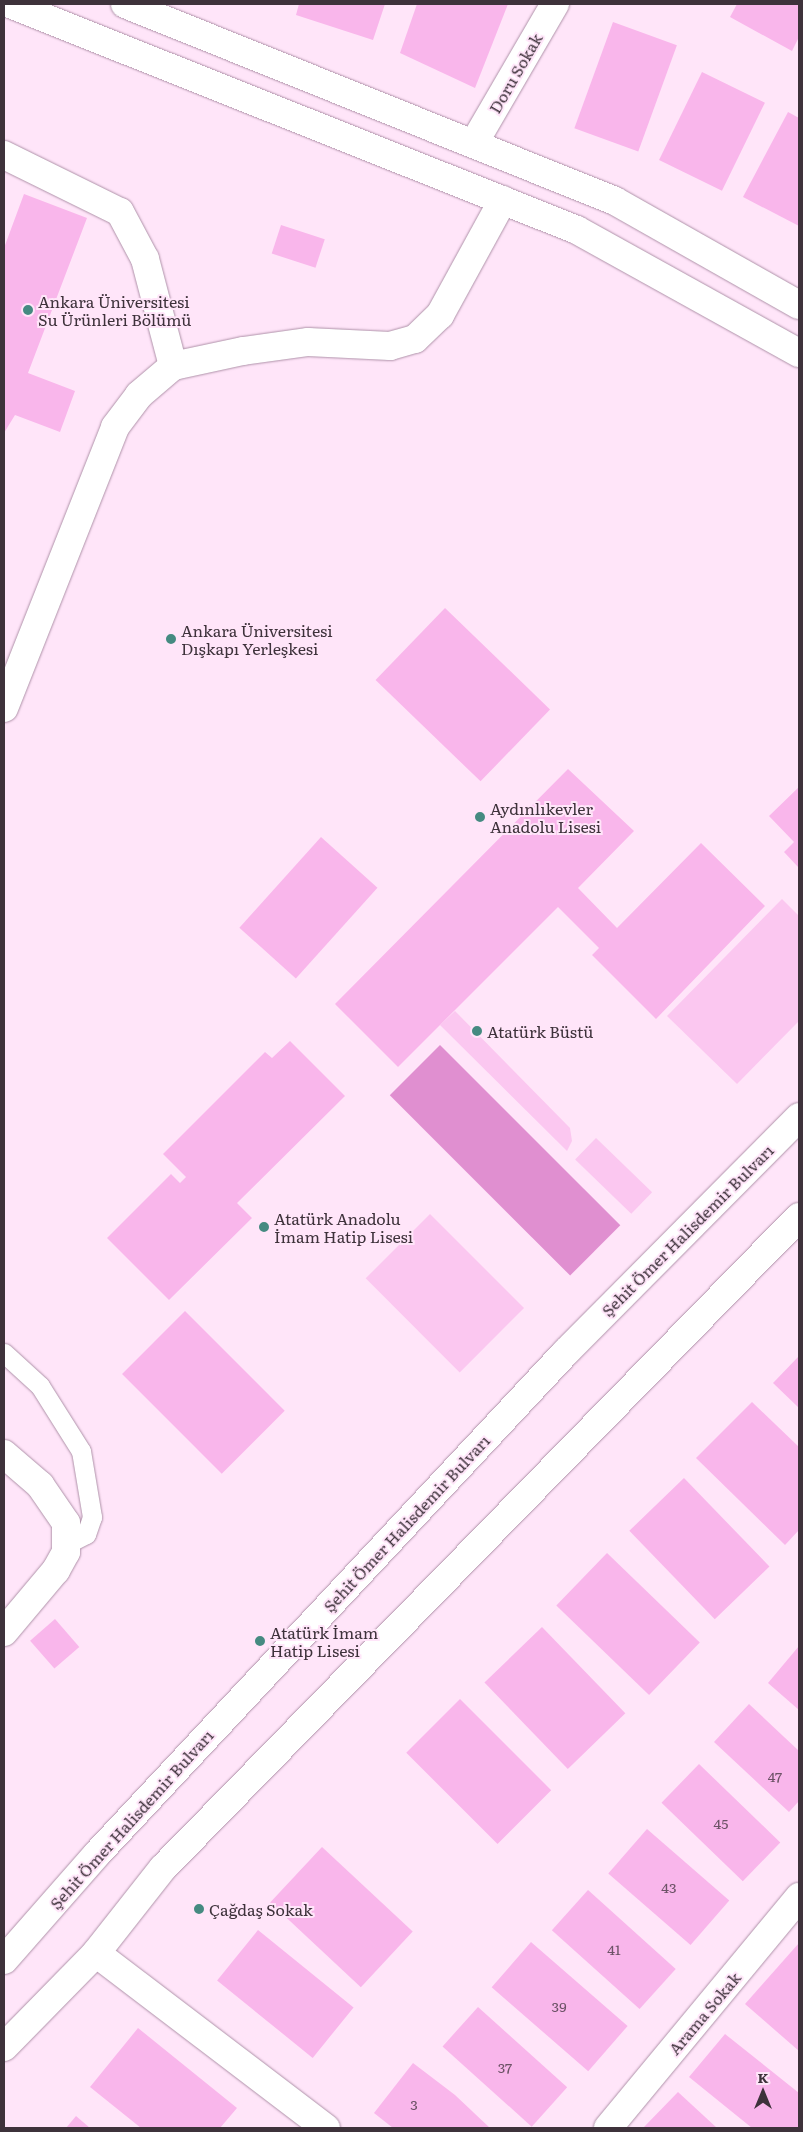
<!DOCTYPE html>
<meta charset="utf-8">
<style>
body{margin:0}
#map{position:relative;width:803px;height:2132px;overflow:hidden;background:#ffe5f9;font-family:Literata,serif}
div>[style]{position:absolute}
.green>*{inset:0;background:#fbc7f0;transform-origin:0 0}
.forest>*{inset:0;background:#e08fd0;transform-origin:0 0}
.building>*{inset:0;background:#f9b6eb;transform-origin:0 0}
.roads{filter:drop-shadow(0 0 1px #af92a9) drop-shadow(0 0 1px #af92a9)}
.lane>*{height:19px;margin:-9.5px;padding:0 9.5px;transform-origin:9.5px;border-radius:9.5px;background:#fff}
.street>*{height:28px;margin:-14px;padding:0 14px;transform-origin:14px;border-radius:14px;background:#fff}
.secondary>*{height:28px;margin:-14px;padding:0 14px;transform-origin:14px;border-radius:14px;background:#fff}
.highway>*{height:28px;margin:-14px;padding:0 14px;transform-origin:14px;border-radius:14px;background:#fff}
.dots>*{width:14px;height:14px;translate:-50% -50%;box-sizing:border-box;border:2px solid #ffe5f9;border-radius:50%}
span{translate:-50% -50%;white-space:nowrap;text-align:center;line-height:1.15;-webkit-text-stroke:4px #ffe5f9;paint-order:stroke}
.number-label{font-size:14px;color:#6d5367}
.number-label span{-webkit-text-stroke-width:0}
.street-label{font-size:16px;color:#3e323b}
.poi-label{font-size:16px;color:#3e323b}
.left{translate:0 -50%;text-align:left}
.frame{position:absolute;inset:0;border:5px solid #3e323b;pointer-events:none}
.north{position:absolute;left:738px;top:2067px;width:50px;height:50px;-webkit-text-stroke:4px #ffe5f9;paint-order:stroke;rotate:0deg;font-size:14px;font-weight:700;line-height:20px;text-align:center;color:#3e323b}
.north::after{content:'';display:block;margin:auto;width:18px;height:22px;background:#3e323b;clip-path:polygon(50% 0,100% 100%,50% 72%,0 100%)}
</style>
<div id="map">
<div class="green">
<div style="clip-path:polygon(782px 899px,799px 916px,799px 1021px,737px 1084px,667px 1016px)"></div>
<div style="clip-path:polygon(455px 1011px,570px 1128px,572px 1141px,567px 1151px,440px 1025px)"></div>
<div style="left:596px;top:1138px;width:78px;height:30px;rotate:44deg"></div>
<div style="left:430px;top:1214px;width:133px;height:91px;rotate:45deg"></div>
</div>
<div class="forest">
<div style="left:440px;top:1045px;width:255px;height:71px;rotate:45deg"></div>
</div>
<div class="building">
<div style="clip-path:polygon(299px 4px,385px 4px,373px 40px,296px 15px)"></div>
<div style="clip-path:polygon(417px 4px,508px 4px,475px 88px,400px 53px)"></div>
<div style="clip-path:polygon(737px 4px,799px 4px,799px 37px,792px 51px,730px 17px)"></div>
<div style="left:613px;top:22px;width:68px;height:113px;rotate:20deg"></div>
<div style="left:702px;top:72px;width:70px;height:98px;rotate:26deg"></div>
<div style="clip-path:polygon(788px 112px,799px 118px,799px 226px,743px 197px)"></div>
<div style="clip-path:polygon(24px 194px,87px 218px,28px 373px,75px 391px,60px 432px,15px 415px,4px 433px,4px 248px)"></div>
<div style="left:281px;top:225px;width:46px;height:30px;rotate:18deg"></div>
<div style="left:445px;top:608px;width:146px;height:100px;rotate:44deg"></div>
<div style="clip-path:polygon(568px 769px,634px 831px,578px 888px,617px 928px,701px 843px,765px 906px,656px 1019px,592px 955px,599px 948px,558px 907px,398px 1067px,335px 1004px)"></div>
<div style="clip-path:polygon(799px 787px,799px 868px,784px 852px,794px 842px,769px 816px)"></div>
<div style="left:321px;top:837px;width:76px;height:122px;rotate:42deg"></div>
<div style="clip-path:polygon(290px 1041px,345px 1096px,237px 1203px,252px 1218px,169px 1300px,107px 1238px,171px 1174px,180px 1183px,186px 1177px,163px 1154px,265px 1052px,272px 1058px)"></div>
<div style="left:185px;top:1311px;width:141px;height:89px;rotate:45deg"></div>
<div style="clip-path:polygon(799px 1356px,799px 1408px,773px 1383px)"></div>
<div style="clip-path:polygon(752px 1402px,799px 1447px,799px 1530px,785px 1545px,696px 1458px)"></div>
<div style="left:684px;top:1478px;width:123px;height:76px;rotate:46deg"></div>
<div style="left:607px;top:1553px;width:129px;height:73px;rotate:44deg"></div>
<div style="left:55px;top:1619px;width:37px;height:33px;rotate:49deg"></div>
<div style="left:542px;top:1627px;width:120px;height:80px;rotate:46deg"></div>
<div style="clip-path:polygon(799px 1646px,799px 1710px,768px 1683px)"></div>
<div style="left:460px;top:1699px;width:129px;height:76px;rotate:45deg"></div>
<div style="clip-path:polygon(749px 1704px,799px 1751px,799px 1801px,789px 1812px,714px 1742px)"></div>
<div style="left:699px;top:1764px;width:113px;height:54px;rotate:44deg"></div>
<div style="left:647px;top:1829px;width:109px;height:59px;rotate:41deg"></div>
<div style="left:322px;top:1847px;width:124px;height:76px;rotate:43deg"></div>
<div style="left:588px;top:1890px;width:118px;height:54px;rotate:42deg"></div>
<div style="left:258px;top:1930px;width:123px;height:65px;rotate:39deg"></div>
<div style="left:531px;top:1942px;width:128px;height:60px;rotate:41deg"></div>
<div style="clip-path:polygon(799px 1943px,799px 2051px,745px 2004px)"></div>
<div style="left:478px;top:2007px;width:120px;height:53px;rotate:42deg"></div>
<div style="clip-path:polygon(138px 2028px,237px 2108px,220px 2128px,141px 2128px,90px 2087px)"></div>
<div style="clip-path:polygon(725px 2034px,799px 2093px,799px 2128px,752px 2128px,689px 2077px)"></div>
<div style="clip-path:polygon(413px 2063px,455px 2095px,490px 2128px,393px 2128px,374px 2113px)"></div>
<div style="clip-path:polygon(678px 2092px,717px 2128px,643px 2128px)"></div>
<div style="clip-path:polygon(76px 2116px,90px 2128px,66px 2128px)"></div>
</div>
<div class="roads">
<div class="lane">
<div style="left:4px;top:1353px;width:49px;rotate:42.5deg"></div>
<div style="left:40px;top:1386px;width:77px;rotate:57.8deg"></div>
<div style="left:81px;top:1451px;width:67px;rotate:80.5deg"></div>
<div style="left:92px;top:1517px;width:18px;rotate:109deg"></div>
<div style="left:86px;top:1534px;width:22px;rotate:153deg"></div>
</div>
<div class="street">
<div style="left:474px;top:143px;width:161px;rotate:-59.8deg"></div>
<div style="left:4px;top:155px;width:129px;rotate:26.2deg"></div>
<div style="left:120px;top:212px;width:53px;rotate:62deg"></div>
<div style="left:145px;top:259px;width:111px;rotate:75.3deg"></div>
<div style="left:4px;top:708px;width:302px;rotate:-68.4deg"></div>
<div style="left:115px;top:427px;width:40px;rotate:-53deg"></div>
<div style="left:139px;top:395px;width:45px;rotate:-40.5deg"></div>
<div style="left:173px;top:366px;width:72px;rotate:-12.1deg"></div>
<div style="left:243px;top:351px;width:66px;rotate:-7.9deg"></div>
<div style="left:308px;top:342px;width:82px;rotate:2.8deg"></div>
<div style="left:390px;top:346px;width:26px;rotate:-16deg"></div>
<div style="left:415px;top:339px;width:35px;rotate:-44deg"></div>
<div style="left:440px;top:315px;width:131px;rotate:-61.3deg"></div>
<div style="left:4px;top:1454px;width:48px;rotate:40.7deg"></div>
<div style="left:40px;top:1485px;width:46px;rotate:55.6deg"></div>
<div style="left:66px;top:1523px;width:29px;rotate:90deg"></div>
<div style="left:66px;top:1552px;width:21px;rotate:119deg"></div>
<div style="left:56px;top:1570px;width:81px;rotate:130deg"></div>
<div style="left:96px;top:1953px;width:289px;rotate:37.3deg"></div>
<div style="left:608px;top:2128px;width:300px;rotate:-50.4deg"></div>
</div>
<div class="secondary">
<div style="left:10px;top:4px;width:610px;rotate:21.73deg"></div>
<div style="left:577px;top:230px;width:254px;rotate:29deg"></div>
<div style="left:125px;top:4px;width:528px;rotate:21.9deg"></div>
<div style="left:615px;top:201px;width:211px;rotate:29.5deg"></div>
</div>
<div class="highway">
<div style="left:4px;top:1960px;width:141px;rotate:-48.7deg"></div>
<div style="left:97px;top:1854px;width:687px;rotate:-46.95deg"></div>
<div style="left:566px;top:1352px;width:331px;rotate:-45.2deg"></div>
<div style="left:4px;top:2047px;width:132px;rotate:-45.6deg"></div>
<div style="left:96px;top:1953px;width:108px;rotate:-51.8deg"></div>
<div style="left:163px;top:1868px;width:910px;rotate:-45.67deg"></div>
</div>
</div>
<div class="dots">
<div style="left:28px;top:310px;background:#458a81"></div>
<div style="left:171px;top:639px;background:#458a81"></div>
<div style="left:480px;top:817px;background:#458a81"></div>
<div style="left:477px;top:1031px;background:#458a81"></div>
<div style="left:264px;top:1227px;background:#458a81"></div>
<div style="left:260px;top:1641px;background:#458a81"></div>
<div style="left:199px;top:1909px;background:#458a81"></div>
</div>
<div class="number-label">
<span style="left:775px;top:1776px">47</span>
<span style="left:721px;top:1823px">45</span>
<span style="left:669px;top:1887px">43</span>
<span style="left:614px;top:1949px">41</span>
<span style="left:559px;top:2006px">39</span>
<span style="left:505px;top:2067px">37</span>
<span style="left:414px;top:2104px">3</span>
</div>
<div class="street-label">
<span style="left:515px;top:73px;rotate:-60deg">Doru Sokak</span>
<span style="left:687px;top:1230px;rotate:-45deg">Şehit Ömer Halisdemir Bulvarı</span>
<span style="left:406px;top:1523px;rotate:-47deg">Şehit Ömer Halisdemir Bulvarı</span>
<span style="left:131px;top:1819px;rotate:-48deg">Şehit Ömer Halisdemir Bulvarı</span>
<span style="left:704px;top:2013px;rotate:-50deg">Arama Sokak</span>
</div>
<div class="poi-label">
<span class="left" style="left:38px;top:310px">Ankara Üniversitesi<br>Su Ürünleri Bölümü</span>
<span class="left" style="left:181px;top:639px">Ankara Üniversitesi<br>Dışkapı Yerleşkesi</span>
<span class="left" style="left:490px;top:817px">Aydınlıkevler<br>Anadolu Lisesi</span>
<span class="left" style="left:487px;top:1031px">Atatürk Büstü</span>
<span class="left" style="left:274px;top:1227px">Atatürk Anadolu<br>İmam Hatip Lisesi</span>
<span class="left" style="left:270px;top:1641px">Atatürk İmam<br>Hatip Lisesi</span>
<span class="left" style="left:209px;top:1909px">Çağdaş Sokak</span>
</div>
<div class="frame"></div>
<div class="north">K</div>
</div>
